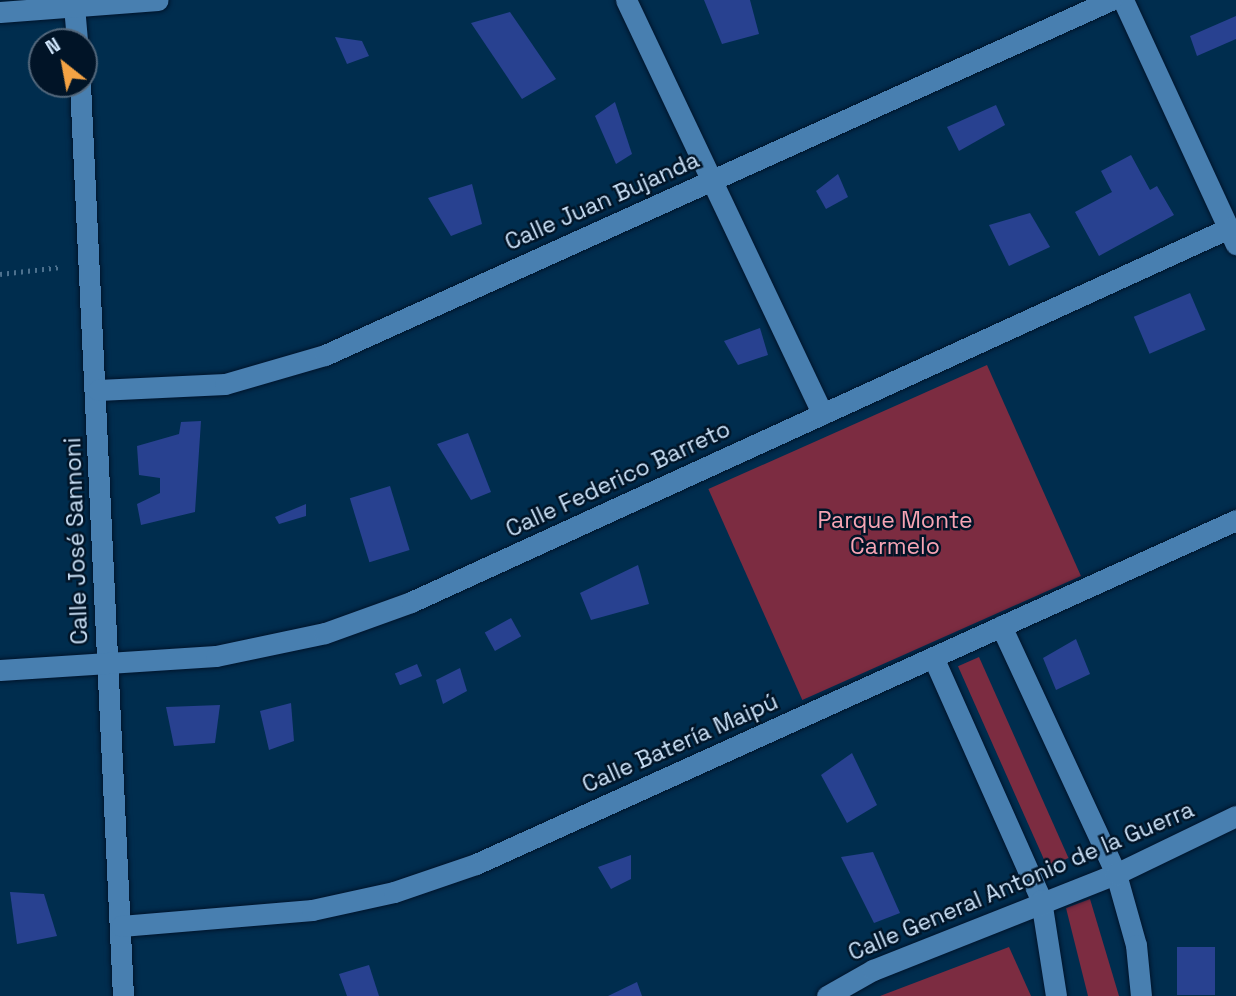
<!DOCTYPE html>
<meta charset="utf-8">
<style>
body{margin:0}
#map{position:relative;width:1236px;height:996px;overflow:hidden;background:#002d4e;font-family:"Space Grotesk",sans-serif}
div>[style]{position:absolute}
.green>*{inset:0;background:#7c2c41;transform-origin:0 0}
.building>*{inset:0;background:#284190;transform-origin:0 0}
.path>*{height:4.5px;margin-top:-2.25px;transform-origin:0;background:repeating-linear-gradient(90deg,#4d718e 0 2px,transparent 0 7px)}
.roads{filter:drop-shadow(0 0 2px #00142b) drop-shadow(0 0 2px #00142b)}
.street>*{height:21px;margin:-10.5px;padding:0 10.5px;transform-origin:10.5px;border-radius:10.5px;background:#487fb0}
span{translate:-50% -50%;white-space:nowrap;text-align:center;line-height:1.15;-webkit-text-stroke:5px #011427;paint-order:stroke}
.street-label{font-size:23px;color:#cee4fa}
.park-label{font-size:23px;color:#f6a4b4}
.north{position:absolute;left:28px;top:28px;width:70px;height:70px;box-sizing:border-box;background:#011427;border:2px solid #53677b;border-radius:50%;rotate:329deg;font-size:19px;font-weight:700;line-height:28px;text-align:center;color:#cee4fa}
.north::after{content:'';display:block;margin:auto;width:24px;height:32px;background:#f4a344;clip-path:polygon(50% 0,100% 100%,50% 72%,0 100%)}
</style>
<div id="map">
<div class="green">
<div style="left:987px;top:365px;width:231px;height:305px;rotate:66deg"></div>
<div style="left:979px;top:657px;width:220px;height:23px;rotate:66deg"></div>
<div style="clip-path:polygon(1090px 899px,1119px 996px,1088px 996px,1066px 908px)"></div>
<div style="clip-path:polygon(1009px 947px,1031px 996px,880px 996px)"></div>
</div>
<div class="building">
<div style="clip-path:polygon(704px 0,750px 0,759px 34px,722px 44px)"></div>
<div style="clip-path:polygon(510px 12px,556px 79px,522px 99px,471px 23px)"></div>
<div style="clip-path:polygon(1236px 16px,1236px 39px,1197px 56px,1190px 36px)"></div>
<div style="clip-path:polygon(335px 37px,362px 41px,369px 56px,347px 64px)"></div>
<div style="clip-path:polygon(615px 102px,632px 154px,616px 164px,595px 116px)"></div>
<div style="clip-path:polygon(996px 105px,1005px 125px,959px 151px,947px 127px)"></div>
<div style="clip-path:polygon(1131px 155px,1150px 190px,1157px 186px,1174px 215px,1099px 256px,1075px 212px,1112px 192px,1101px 171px)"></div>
<div style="clip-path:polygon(838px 174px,848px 197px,826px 209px,816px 191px)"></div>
<div style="clip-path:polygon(472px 184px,482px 224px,451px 236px,428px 198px)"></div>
<div style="clip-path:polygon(1030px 213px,1050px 247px,1009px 266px,989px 225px)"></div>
<div style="left:1190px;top:293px;width:40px;height:61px;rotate:67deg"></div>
<div style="clip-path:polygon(760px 328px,768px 355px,738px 365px,724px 341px)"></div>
<div style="clip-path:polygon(201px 421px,195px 512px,141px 525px,137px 504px,160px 493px,160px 478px,139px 475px,137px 446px,179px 434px,181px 422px)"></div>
<div style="clip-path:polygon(468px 433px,491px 492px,471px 500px,437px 444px)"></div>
<div style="left:390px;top:486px;width:67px;height:42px;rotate:73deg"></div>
<div style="clip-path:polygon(306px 504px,306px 516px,279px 524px,275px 517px)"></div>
<div style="clip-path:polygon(638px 565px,649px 604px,591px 620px,580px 593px)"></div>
<div style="left:511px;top:618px;width:21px;height:30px;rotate:61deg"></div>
<div style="clip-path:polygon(1076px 639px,1090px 674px,1056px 690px,1043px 658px)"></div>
<div style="left:417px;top:664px;width:13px;height:24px;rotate:67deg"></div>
<div style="clip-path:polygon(460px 668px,467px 691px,443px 704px,436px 680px)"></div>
<div style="clip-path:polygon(291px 703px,294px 741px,269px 750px,260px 711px)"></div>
<div style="clip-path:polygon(220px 705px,215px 743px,174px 746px,166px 707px)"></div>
<div style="clip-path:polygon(852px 753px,877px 805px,847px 823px,821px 775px)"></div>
<div style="clip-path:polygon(873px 852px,900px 913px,874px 923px,841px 857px)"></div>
<div style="clip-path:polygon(631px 855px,631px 879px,611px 889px,598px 867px)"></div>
<div style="clip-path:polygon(10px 892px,44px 894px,57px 936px,17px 944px)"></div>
<div style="left:1177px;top:947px;width:38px;height:48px"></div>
<div style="clip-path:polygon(369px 965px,379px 996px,347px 996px,339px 974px)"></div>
<div style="clip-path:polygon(637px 982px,642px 996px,608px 996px)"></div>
</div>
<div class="path">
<div style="left:0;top:274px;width:61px;rotate:-6.5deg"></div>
</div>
<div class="roads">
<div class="street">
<div style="left:626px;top:0;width:458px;rotate:64.6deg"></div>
<div style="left:1123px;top:0;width:269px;rotate:65.2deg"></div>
<div style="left:74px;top:6px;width:36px;rotate:85deg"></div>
<div style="left:0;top:12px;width:158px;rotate:-4.3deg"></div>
<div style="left:80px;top:84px;width:913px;rotate:87.3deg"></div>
<div style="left:98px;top:390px;width:127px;rotate:-2.7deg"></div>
<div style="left:225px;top:384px;width:104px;rotate:-16.2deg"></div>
<div style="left:325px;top:355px;width:862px;rotate:-24.31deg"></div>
<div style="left:1001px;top:626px;width:273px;rotate:65.1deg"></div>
<div style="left:1116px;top:874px;width:74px;rotate:74.3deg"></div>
<div style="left:1136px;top:945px;width:51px;rotate:84.4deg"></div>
<div style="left:933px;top:657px;width:266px;rotate:66deg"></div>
<div style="left:1041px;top:900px;width:97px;rotate:81.1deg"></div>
<div style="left:0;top:670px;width:216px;rotate:-3.7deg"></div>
<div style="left:216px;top:656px;width:111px;rotate:-11.9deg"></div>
<div style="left:325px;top:633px;width:91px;rotate:-19.8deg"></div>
<div style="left:411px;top:602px;width:899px;rotate:-24.57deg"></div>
<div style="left:121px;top:926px;width:192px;rotate:-4.8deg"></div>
<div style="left:312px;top:910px;width:84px;rotate:-12.4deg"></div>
<div style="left:394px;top:892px;width:87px;rotate:-18.9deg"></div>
<div style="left:476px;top:864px;width:834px;rotate:-24.35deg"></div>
<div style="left:827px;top:996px;width:53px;rotate:-29.5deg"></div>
<div style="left:873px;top:970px;width:261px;rotate:-21.6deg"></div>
<div style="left:1116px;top:874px;width:133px;rotate:-25.8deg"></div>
</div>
</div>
<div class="street-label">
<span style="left:602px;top:201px;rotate:-24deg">Calle Juan Bujanda</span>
<span style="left:618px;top:479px;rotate:-25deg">Calle Federico Barreto</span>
<span style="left:76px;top:541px;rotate:-92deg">Calle José Sannoni</span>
<span style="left:680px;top:743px;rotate:-24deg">Calle Batería Maipú</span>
<span style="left:1021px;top:881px;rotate:-23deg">Calle General Antonio de la Guerra</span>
</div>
<div class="park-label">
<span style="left:895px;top:533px">Parque Monte<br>Carmelo</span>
</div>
<div class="north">N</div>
</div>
